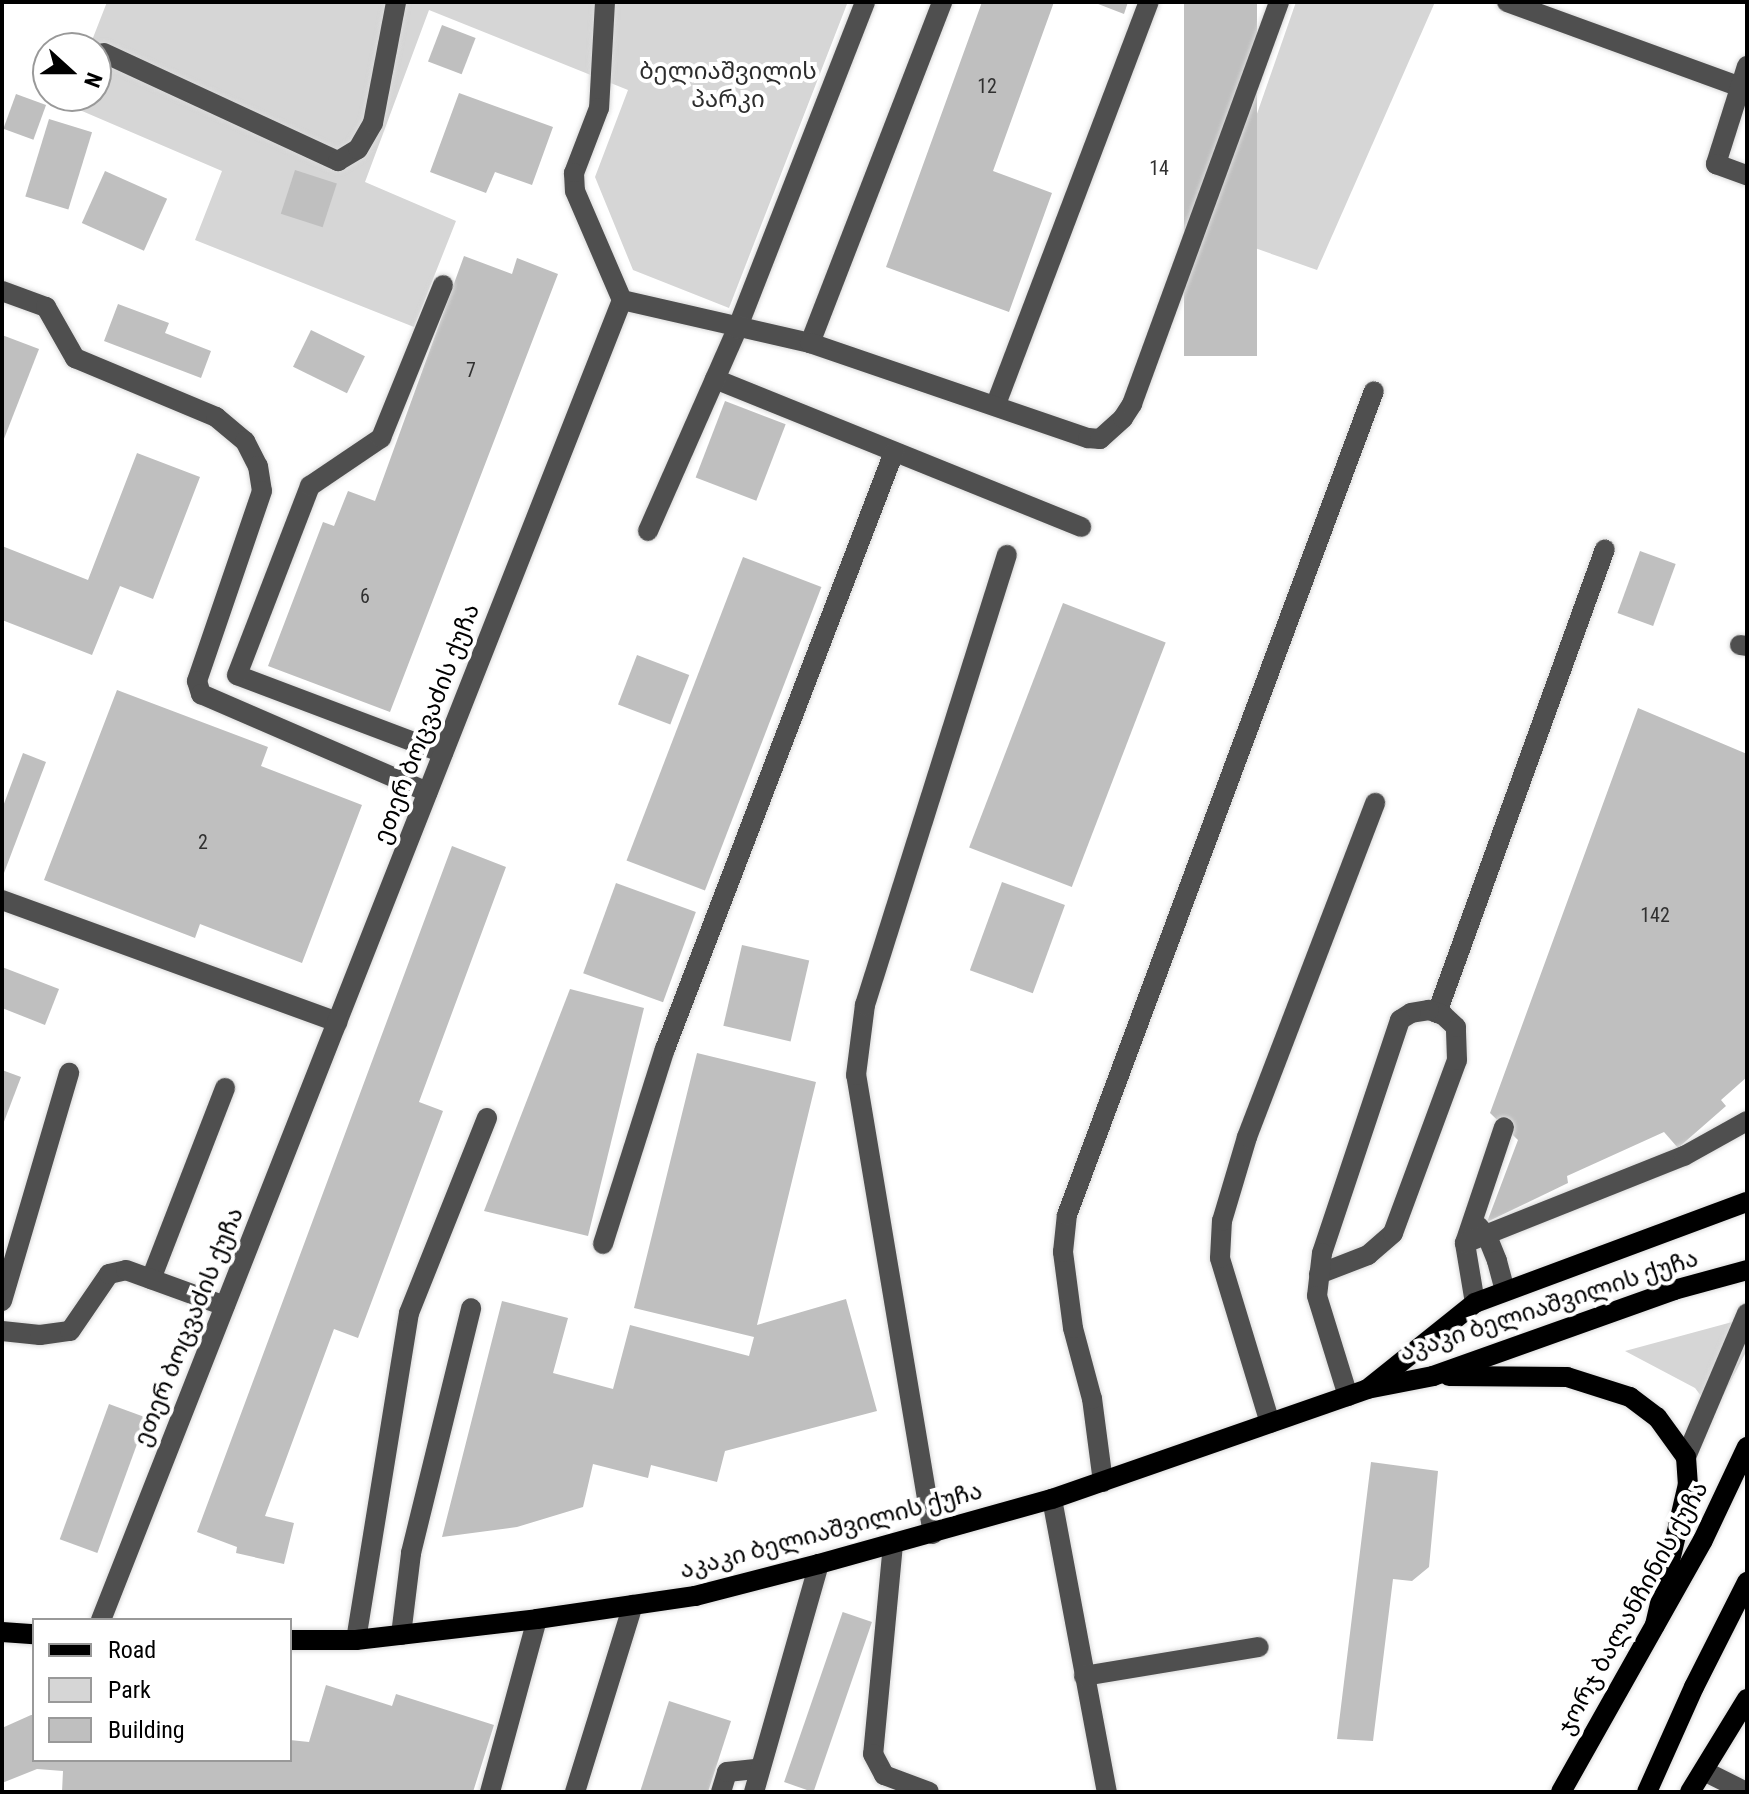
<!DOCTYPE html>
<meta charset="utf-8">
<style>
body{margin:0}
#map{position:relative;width:1749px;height:1794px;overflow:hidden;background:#fff;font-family:"Roboto Condensed","Noto Sans Georgian",sans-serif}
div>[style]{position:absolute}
.green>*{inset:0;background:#d6d6d6}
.building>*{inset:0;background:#bfbfbf;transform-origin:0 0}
.roads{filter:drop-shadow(0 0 2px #dbdbdb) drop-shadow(0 0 2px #dbdbdb)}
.minor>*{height:20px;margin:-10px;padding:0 10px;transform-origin:10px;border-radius:10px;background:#4f4f4f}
.major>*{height:20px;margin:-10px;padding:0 10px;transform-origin:10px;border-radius:10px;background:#000}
span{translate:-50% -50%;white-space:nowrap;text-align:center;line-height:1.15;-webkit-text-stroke:8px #fff;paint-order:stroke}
.number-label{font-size:20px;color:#303030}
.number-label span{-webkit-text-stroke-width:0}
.park-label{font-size:24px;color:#2d2d2d}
.street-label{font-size:24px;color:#000}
.frame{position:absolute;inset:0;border:4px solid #000;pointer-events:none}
.legend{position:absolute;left:32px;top:1618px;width:260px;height:144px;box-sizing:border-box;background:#fff;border:2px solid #999;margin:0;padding:10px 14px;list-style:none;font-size:24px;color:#000}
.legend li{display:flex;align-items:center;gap:16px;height:40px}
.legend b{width:40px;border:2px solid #999}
.north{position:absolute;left:32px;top:32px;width:80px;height:80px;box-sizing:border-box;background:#fff;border:2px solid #999;border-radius:50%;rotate:111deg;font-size:22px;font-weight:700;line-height:32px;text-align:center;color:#000}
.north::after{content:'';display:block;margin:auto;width:28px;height:36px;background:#000;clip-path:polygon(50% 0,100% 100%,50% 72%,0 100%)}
</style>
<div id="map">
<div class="green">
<div style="clip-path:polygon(107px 2px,842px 2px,847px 4px,729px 308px,633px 270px,595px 177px,628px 90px,429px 10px,365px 182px,456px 221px,414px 327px,195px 240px,222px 171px,68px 105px,71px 96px,96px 96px,96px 48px,89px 48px)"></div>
<div style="clip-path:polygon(1296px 2px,1435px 2px,1317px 270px,1215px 234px)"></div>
<div style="clip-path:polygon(1747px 1318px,1747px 1350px,1714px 1413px,1695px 1388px,1625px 1351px)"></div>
</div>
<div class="building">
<div style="clip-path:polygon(982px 2px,1054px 2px,993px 171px,1052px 193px,1009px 312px,886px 267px)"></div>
<div style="clip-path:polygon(1093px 2px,1128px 2px,1124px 14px)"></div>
<div style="left:1184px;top:2px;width:73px;height:354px"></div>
<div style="left:442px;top:25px;width:36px;height:39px;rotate:21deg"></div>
<div style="clip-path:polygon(459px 93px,553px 127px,532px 185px,495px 172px,486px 193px,430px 172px)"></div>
<div style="left:16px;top:94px;width:32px;height:37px;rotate:20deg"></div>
<div style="left:49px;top:119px;width:45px;height:81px;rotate:17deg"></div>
<div style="left:295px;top:170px;width:44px;height:46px;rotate:18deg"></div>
<div style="left:105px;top:171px;width:68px;height:57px;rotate:24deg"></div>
<div style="clip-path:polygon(464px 256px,512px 274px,517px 258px,558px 274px,390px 712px,268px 666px,323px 522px,334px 526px,348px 491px,375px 501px)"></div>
<div style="clip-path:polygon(118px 304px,169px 323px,165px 333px,211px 351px,201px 378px,104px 341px)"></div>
<div style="left:311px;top:330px;width:60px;height:41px;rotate:26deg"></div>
<div style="clip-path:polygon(2px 335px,39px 349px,2px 444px)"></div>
<div style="left:725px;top:401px;width:65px;height:82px;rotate:21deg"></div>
<div style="clip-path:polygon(137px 453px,200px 477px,153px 599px,120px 586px,92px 655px,2px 620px,2px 546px,88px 580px)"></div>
<div style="left:1640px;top:551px;width:38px;height:66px;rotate:20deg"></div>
<div style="left:743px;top:557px;width:84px;height:325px;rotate:21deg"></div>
<div style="left:1063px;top:603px;width:110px;height:262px;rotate:21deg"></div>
<div style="left:637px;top:655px;width:56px;height:53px;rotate:21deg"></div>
<div style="clip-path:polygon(117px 690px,268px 747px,261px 766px,362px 805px,302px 963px,200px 924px,195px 938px,44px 880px)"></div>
<div style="clip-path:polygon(1638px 708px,1747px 754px,1747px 1077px,1721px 1100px,1726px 1106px,1678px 1148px,1664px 1132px,1567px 1176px,1568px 1183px,1487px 1222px,1518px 1140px,1490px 1113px)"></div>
<div style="clip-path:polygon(23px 753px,46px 762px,4px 873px,2px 809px)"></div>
<div style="clip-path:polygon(452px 846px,506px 867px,419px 1102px,443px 1111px,358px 1338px,334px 1329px,265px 1516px,294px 1523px,284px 1564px,236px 1553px,237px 1547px,197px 1532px)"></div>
<div style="left:1002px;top:882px;width:67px;height:94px;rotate:20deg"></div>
<div style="left:616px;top:883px;width:85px;height:96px;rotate:20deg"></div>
<div style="left:742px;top:945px;width:69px;height:83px;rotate:13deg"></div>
<div style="clip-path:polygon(2px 967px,59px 989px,45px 1025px,2px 1008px)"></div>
<div style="clip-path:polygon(570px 989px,644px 1008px,588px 1236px,484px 1211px)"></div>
<div style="clip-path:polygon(697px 1053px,816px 1082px,757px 1325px,846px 1299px,877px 1411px,725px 1451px,717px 1482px,651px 1465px,648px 1478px,593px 1464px,583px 1507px,517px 1527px,442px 1537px,502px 1301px,568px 1318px,553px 1373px,613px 1389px,630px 1325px,749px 1356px,754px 1337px,634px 1308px)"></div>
<div style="clip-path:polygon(2px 1070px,21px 1077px,2px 1127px)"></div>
<div style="left:109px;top:1404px;width:40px;height:144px;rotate:20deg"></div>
<div style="clip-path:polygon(1371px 1462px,1438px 1471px,1429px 1567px,1412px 1581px,1393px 1579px,1373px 1741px,1337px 1739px)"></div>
<div style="left:872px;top:1622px;width:180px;height:31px;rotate:109deg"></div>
<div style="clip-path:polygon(326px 1685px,392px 1706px,396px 1694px,494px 1725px,473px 1792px,62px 1792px,63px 1771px,37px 1769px,2px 1783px,2px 1728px,31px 1715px,34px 1715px,34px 1760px,290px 1760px,290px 1740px,309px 1742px)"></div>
<div style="clip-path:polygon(669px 1701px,731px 1721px,708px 1792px,640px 1792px)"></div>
</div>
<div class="roads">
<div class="minor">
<div style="left:605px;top:2px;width:106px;rotate:93.2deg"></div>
<div style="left:599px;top:108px;width:70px;rotate:111deg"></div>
<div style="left:574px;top:173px;width:18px;rotate:87deg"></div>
<div style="left:575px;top:191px;width:119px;rotate:66.7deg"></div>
<div style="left:1507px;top:2px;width:248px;rotate:20deg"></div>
<div style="left:104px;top:53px;width:258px;rotate:24.8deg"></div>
<div style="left:338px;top:161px;width:23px;rotate:-31deg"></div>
<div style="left:358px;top:149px;width:30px;rotate:-60deg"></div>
<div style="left:373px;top:123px;width:123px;rotate:-79.2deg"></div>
<div style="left:1747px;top:66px;width:103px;rotate:107.6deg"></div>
<div style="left:1716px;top:164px;width:33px;rotate:20deg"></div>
<div style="left:2px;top:291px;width:47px;rotate:20deg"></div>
<div style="left:46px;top:307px;width:59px;rotate:60.4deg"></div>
<div style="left:75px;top:358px;width:153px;rotate:22.7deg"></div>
<div style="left:216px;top:417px;width:38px;rotate:40deg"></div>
<div style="left:245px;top:441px;width:28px;rotate:63deg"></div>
<div style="left:258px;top:466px;width:25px;rotate:81deg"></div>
<div style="left:262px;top:491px;width:201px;rotate:108.9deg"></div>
<div style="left:197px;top:681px;width:14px;rotate:73deg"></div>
<div style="left:201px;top:694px;width:247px;rotate:23.4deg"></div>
<div style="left:810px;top:343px;width:366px;rotate:-68.8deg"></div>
<div style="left:715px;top:379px;width:395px;rotate:22deg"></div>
<div style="left:996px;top:404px;width:430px;rotate:-69.2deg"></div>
<div style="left:648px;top:531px;width:221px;rotate:-66.2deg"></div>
<div style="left:737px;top:329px;width:351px;rotate:-68.6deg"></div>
<div style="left:1740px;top:645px;width:7px;rotate:8deg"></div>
<div style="left:443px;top:753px;width:220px;rotate:-159.3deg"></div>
<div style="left:237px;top:675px;width:203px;rotate:-68.9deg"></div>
<div style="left:310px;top:486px;width:86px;rotate:-34.1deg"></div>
<div style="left:381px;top:438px;width:165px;rotate:-67.9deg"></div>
<div style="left:2px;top:900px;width:357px;rotate:20deg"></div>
<div style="left:1437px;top:1013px;width:493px;rotate:-70.1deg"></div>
<div style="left:1478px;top:1226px;width:13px;rotate:48deg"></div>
<div style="left:1487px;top:1236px;width:27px;rotate:68deg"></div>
<div style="left:1497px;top:1261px;width:31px;rotate:75deg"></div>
<div style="left:1465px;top:1243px;width:122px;rotate:-71.4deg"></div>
<div style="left:603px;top:1244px;width:205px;rotate:-72.4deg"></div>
<div style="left:665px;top:1049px;width:639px;rotate:-69.01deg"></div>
<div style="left:1319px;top:1274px;width:53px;rotate:-21.2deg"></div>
<div style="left:1368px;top:1255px;width:33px;rotate:-41deg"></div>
<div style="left:1393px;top:1233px;width:184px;rotate:-69.7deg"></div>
<div style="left:1457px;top:1060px;width:33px;rotate:-92deg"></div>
<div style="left:1456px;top:1027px;width:18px;rotate:-137deg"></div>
<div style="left:1443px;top:1015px;width:15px;rotate:-160deg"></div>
<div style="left:1429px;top:1010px;width:18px;rotate:171deg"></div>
<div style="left:1411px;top:1013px;width:13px;rotate:148deg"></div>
<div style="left:1400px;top:1020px;width:246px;rotate:108.5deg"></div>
<div style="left:1322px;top:1253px;width:43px;rotate:96.6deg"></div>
<div style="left:1317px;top:1296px;width:105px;rotate:72.8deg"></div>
<div style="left:151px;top:1279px;width:205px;rotate:-68.8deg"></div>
<div style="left:2px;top:1301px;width:238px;rotate:-73.6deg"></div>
<div style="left:1475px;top:1303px;width:61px;rotate:-99.5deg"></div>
<div style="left:1465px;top:1243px;width:236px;rotate:-21.7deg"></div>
<div style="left:1684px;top:1156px;width:72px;rotate:-29.1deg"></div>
<div style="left:2px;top:1331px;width:38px;rotate:6deg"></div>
<div style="left:40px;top:1335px;width:30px;rotate:-8deg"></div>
<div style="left:70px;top:1331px;width:69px;rotate:-55.6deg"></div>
<div style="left:109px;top:1274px;width:17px;rotate:-13deg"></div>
<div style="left:126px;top:1270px;width:105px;rotate:20deg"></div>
<div style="left:1270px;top:1423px;width:172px;rotate:-106.9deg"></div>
<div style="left:1220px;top:1258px;width:37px;rotate:-87deg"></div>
<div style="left:1222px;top:1221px;width:88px;rotate:-73.4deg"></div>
<div style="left:1247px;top:1137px;width:358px;rotate:-69deg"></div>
<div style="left:1686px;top:1457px;width:156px;rotate:-67deg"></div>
<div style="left:1103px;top:1482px;width:84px;rotate:-97.5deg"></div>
<div style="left:1092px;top:1399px;width:73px;rotate:-105deg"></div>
<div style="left:1073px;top:1328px;width:77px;rotate:-97.5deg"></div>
<div style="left:1063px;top:1252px;width:37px;rotate:-84deg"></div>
<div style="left:1067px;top:1215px;width:879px;rotate:-69.57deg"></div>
<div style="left:1052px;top:1499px;width:298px;rotate:79.4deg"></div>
<div style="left:933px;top:1534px;width:465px;rotate:-99.5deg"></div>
<div style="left:856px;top:1075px;width:71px;rotate:-82.7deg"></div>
<div style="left:865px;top:1005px;width:472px;rotate:-72.5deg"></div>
<div style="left:893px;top:1544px;width:211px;rotate:95.4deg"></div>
<div style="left:873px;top:1754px;width:24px;rotate:62deg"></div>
<div style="left:884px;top:1775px;width:48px;rotate:20.7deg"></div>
<div style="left:101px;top:1620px;width:1419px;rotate:-68.46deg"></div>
<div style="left:622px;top:300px;width:193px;rotate:12.9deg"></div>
<div style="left:810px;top:343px;width:294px;rotate:18.9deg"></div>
<div style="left:1088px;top:438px;width:12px;rotate:5deg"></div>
<div style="left:1100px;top:439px;width:31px;rotate:-42deg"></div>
<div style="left:1123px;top:418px;width:17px;rotate:-57deg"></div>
<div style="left:1132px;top:404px;width:428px;rotate:-69.9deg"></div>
<div style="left:401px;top:1635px;width:83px;rotate:-83deg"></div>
<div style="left:411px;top:1553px;width:252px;rotate:-76.2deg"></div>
<div style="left:356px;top:1640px;width:331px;rotate:-80.8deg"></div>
<div style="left:409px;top:1313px;width:210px;rotate:-68.2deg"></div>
<div style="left:1084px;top:1676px;width:177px;rotate:-9.4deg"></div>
<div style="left:1704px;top:1771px;width:47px;rotate:26.6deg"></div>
<div style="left:490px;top:1792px;width:179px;rotate:-74.8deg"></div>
<div style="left:575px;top:1792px;width:196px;rotate:-72.8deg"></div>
<div style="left:721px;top:1792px;width:21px;rotate:-73deg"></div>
<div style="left:727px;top:1772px;width:31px;rotate:-6deg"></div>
<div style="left:754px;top:1792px;width:237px;rotate:-74.1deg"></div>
</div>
<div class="major">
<div style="left:1449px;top:1376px;width:118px;rotate:0.5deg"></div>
<div style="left:1567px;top:1377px;width:66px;rotate:17.6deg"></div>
<div style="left:1630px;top:1397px;width:34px;rotate:37deg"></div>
<div style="left:1657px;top:1417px;width:49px;rotate:54.1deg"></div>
<div style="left:1686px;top:1457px;width:27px;rotate:86deg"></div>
<div style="left:1688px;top:1484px;width:145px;rotate:103.2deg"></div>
<div style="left:1370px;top:1387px;width:134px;rotate:-38.7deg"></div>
<div style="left:1475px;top:1303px;width:290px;rotate:-20.4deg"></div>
<div style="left:2px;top:1632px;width:32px;rotate:4deg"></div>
<div style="left:290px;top:1640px;width:66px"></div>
<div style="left:356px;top:1640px;width:182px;rotate:-6.6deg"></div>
<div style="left:537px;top:1619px;width:160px;rotate:-8.3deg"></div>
<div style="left:695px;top:1596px;width:128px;rotate:-14.5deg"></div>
<div style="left:819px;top:1564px;width:242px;rotate:-15.6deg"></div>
<div style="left:1052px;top:1499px;width:334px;rotate:-19.2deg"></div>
<div style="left:1367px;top:1389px;width:67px;rotate:-11.1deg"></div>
<div style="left:1433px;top:1376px;width:256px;rotate:-19.6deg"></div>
<div style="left:1674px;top:1290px;width:76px;rotate:-15.3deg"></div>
<div style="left:1561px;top:1792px;width:289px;rotate:-60.6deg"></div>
<div style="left:1703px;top:1540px;width:103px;rotate:-64.7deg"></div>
<div style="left:1647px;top:1792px;width:115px;rotate:-65.9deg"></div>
<div style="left:1694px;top:1687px;width:118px;rotate:-63.2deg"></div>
<div style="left:1690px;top:1792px;width:109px;rotate:-58.5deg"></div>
</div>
</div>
<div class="number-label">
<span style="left:987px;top:86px">12</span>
<span style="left:1159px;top:168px">14</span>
<span style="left:471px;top:370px">7</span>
<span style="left:365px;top:596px">6</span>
<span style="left:203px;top:842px">2</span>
<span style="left:1655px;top:915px">142</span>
</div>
<div class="park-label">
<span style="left:728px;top:86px">ბელიაშვილის<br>პარკი</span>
</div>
<div class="street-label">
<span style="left:427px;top:724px;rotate:-69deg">ეთერ ბოცვაძის ქუჩა</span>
<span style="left:1549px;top:1306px;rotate:-18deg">აკაკი ბელიაშვილის ქუჩა</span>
<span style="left:189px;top:1327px;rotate:-68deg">ეთერ ბოცვაძის ქუჩა</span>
<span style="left:831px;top:1531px;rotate:-15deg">აკაკი ბელიაშვილის ქუჩა</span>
<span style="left:1633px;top:1608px;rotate:-61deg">ჯორჯ ბალანჩინის ქუჩა</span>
</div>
<div class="frame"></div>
<ul class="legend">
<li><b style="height:10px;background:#000"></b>Road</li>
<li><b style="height:22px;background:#d6d6d6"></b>Park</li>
<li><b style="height:22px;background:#bfbfbf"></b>Building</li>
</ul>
<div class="north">N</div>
</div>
